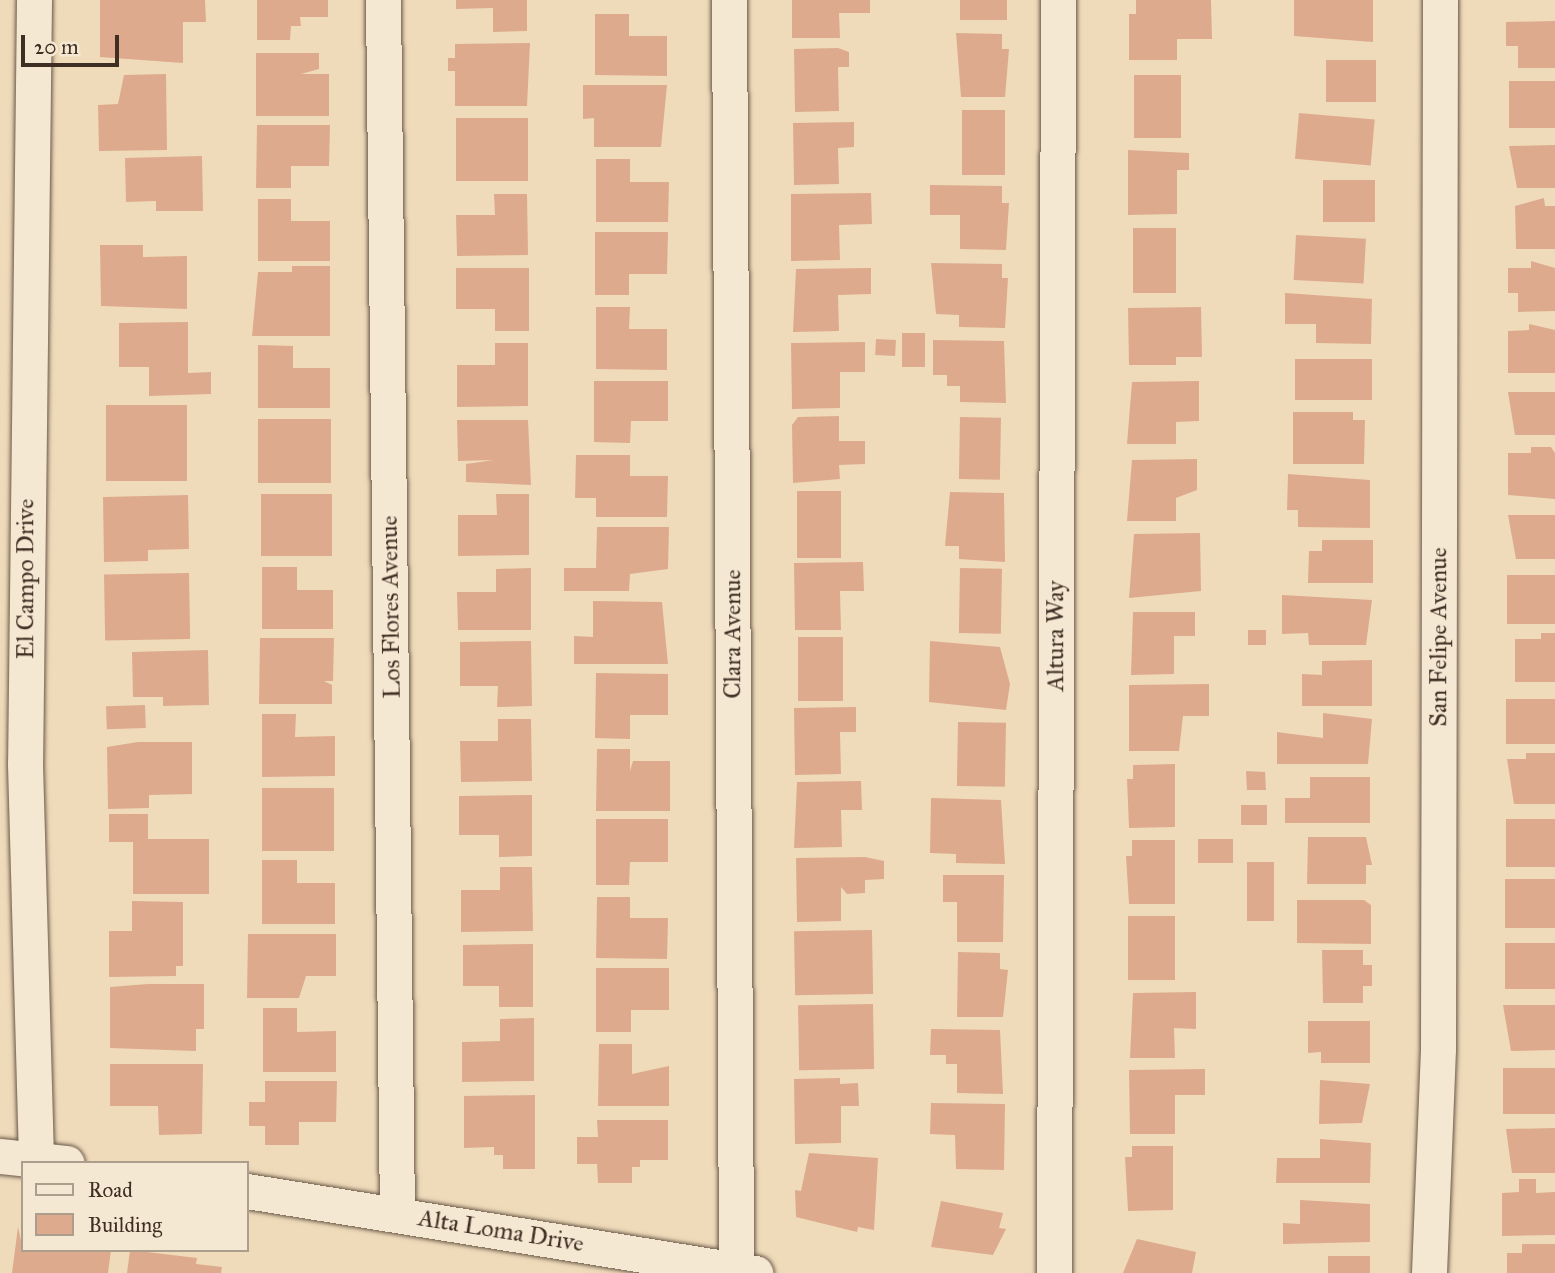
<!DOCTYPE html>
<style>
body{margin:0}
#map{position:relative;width:1555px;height:1273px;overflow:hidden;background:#efdbba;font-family:"IM FELL Great Primer",serif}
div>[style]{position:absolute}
.building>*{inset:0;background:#deaa8d;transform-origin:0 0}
.roads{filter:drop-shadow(0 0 2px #6b5949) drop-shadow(0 0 2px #6b5949)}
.street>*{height:35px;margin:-17.5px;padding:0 17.5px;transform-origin:17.5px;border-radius:17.5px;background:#f5e8d2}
span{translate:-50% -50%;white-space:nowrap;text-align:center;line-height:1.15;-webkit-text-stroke:7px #f5e8d2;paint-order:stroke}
.street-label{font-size:24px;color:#3f2e23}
.legend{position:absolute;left:21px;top:1161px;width:228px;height:91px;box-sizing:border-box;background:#f5e8d2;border:2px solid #ac9e8c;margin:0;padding:9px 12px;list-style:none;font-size:21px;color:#3f2e23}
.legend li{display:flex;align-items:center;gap:14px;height:35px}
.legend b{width:35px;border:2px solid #ac9e8c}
.scale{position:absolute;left:21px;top:35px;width:98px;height:32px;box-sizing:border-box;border:4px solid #3f2e23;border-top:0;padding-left:9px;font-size:21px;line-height:24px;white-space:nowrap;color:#3f2e23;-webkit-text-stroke:5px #f5e8d2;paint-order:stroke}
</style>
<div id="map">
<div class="building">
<div style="clip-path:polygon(100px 0,205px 0,206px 22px,183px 22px,183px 63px,100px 57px)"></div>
<div style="clip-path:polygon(257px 0,328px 0,328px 17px,300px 17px,301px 26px,291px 26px,290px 40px,257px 40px)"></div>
<div style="clip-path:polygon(456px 0,527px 0,527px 31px,493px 32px,493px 8px,456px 9px)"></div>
<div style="clip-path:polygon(792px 0,870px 0,870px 13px,839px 13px,840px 38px,792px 38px)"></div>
<div style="left:960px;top:0;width:47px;height:20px"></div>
<div style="clip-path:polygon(1136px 0,1211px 0,1212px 39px,1177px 39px,1177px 60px,1129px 60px,1129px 14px,1136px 14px)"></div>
<div style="clip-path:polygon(1294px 0,1373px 0,1373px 42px,1294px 36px)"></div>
<div style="clip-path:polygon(595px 14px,629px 14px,629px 36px,667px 36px,667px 76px,595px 75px)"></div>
<div style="clip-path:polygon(1555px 21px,1555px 68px,1518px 68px,1518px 46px,1506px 46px,1506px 22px)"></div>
<div style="clip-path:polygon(956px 33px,1002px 34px,1002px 49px,1009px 49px,1005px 97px,961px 97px)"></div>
<div style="clip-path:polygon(530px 43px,527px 106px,455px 106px,455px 71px,448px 71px,448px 58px,455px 58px,455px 44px)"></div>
<div style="clip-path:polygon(838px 48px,849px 52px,849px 67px,838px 67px,839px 111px,795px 112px,794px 49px)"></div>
<div style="clip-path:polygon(256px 53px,319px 53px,319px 69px,301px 74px,329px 74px,329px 116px,256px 116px)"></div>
<div style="left:1326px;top:60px;width:50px;height:42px"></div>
<div style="clip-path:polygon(166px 74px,167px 150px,99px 151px,98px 105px,118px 104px,124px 75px)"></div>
<div style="left:1134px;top:75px;width:47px;height:63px"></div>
<div style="left:1555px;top:81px;width:47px;height:46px;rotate:90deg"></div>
<div style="clip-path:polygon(583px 85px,667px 85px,661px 147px,594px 147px,594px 118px,583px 119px)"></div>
<div style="left:962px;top:110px;width:43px;height:65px"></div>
<div style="left:1299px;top:113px;width:76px;height:46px;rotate:5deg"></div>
<div style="left:528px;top:118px;width:63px;height:72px;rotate:90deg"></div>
<div style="clip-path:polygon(854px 122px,854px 147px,838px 148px,839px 184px,794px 185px,793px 123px)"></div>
<div style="clip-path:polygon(257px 125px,330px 125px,329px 166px,291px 166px,291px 188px,256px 188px)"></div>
<div style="clip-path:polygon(1555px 145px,1555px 188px,1517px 188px,1509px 146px)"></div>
<div style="clip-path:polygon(1128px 150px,1189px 153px,1189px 170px,1177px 170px,1177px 214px,1128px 215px)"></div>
<div style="clip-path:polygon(202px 156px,203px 211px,156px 211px,156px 201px,126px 202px,125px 158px)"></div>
<div style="clip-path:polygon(596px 159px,630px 159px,630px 182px,669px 182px,668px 222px,596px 222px)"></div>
<div style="left:1323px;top:180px;width:52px;height:42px"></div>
<div style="clip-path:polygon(930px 185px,1002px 186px,1002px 203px,1009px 203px,1006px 250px,960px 249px,960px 215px,930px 215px)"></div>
<div style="clip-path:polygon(871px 193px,872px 224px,839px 225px,840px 260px,791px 261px,791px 194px)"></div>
<div style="clip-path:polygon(494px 194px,527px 194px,528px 255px,457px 256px,456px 215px,495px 215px)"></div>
<div style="clip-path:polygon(1544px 198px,1545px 206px,1555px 206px,1555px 249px,1516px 249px,1515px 206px)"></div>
<div style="clip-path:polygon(258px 199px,291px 199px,291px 221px,330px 221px,330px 261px,258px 261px)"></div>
<div style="left:1133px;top:228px;width:43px;height:65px"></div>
<div style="clip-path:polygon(595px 232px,668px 232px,667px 274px,629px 274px,629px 295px,595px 295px)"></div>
<div style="left:1296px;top:235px;width:70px;height:45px;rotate:3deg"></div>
<div style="clip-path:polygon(100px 245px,143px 245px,143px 257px,187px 256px,187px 309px,101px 306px)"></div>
<div style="clip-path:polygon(1531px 261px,1555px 268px,1555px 311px,1518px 312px,1518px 293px,1508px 293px,1508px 268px,1531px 268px)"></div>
<div style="clip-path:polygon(931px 263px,1002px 264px,1002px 278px,1008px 278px,1005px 328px,959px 327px,959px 315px,936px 314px)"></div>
<div style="clip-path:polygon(292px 266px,330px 266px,330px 336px,252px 336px,258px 272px,292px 272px)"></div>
<div style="clip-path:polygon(456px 268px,529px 268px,529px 331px,495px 331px,495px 309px,456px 309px)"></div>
<div style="clip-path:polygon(871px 268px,871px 294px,838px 295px,839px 331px,793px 332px,796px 269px)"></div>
<div style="clip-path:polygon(1285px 293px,1372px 299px,1371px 344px,1316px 343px,1316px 324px,1285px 324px)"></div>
<div style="clip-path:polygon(596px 307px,630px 307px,629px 329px,667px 329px,667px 370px,596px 369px)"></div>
<div style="clip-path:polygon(1201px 307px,1202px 357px,1176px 357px,1176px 365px,1129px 365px,1128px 308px)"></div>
<div style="clip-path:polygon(188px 322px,188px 373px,211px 372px,211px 394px,149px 396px,149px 367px,119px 367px,119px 323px)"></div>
<div style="clip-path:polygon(1529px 324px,1555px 330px,1555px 373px,1508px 373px,1508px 331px,1529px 330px)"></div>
<div style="left:902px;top:333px;width:23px;height:34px"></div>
<div style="left:876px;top:339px;width:20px;height:16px;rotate:3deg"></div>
<div style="clip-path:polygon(933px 340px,1004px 341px,1006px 403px,960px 402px,960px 386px,947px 386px,947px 375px,933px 375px)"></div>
<div style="clip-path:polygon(865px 342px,865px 372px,840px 372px,840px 408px,792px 409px,791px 343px)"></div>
<div style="clip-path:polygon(495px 343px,528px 343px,528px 406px,457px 407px,457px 365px,495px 365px)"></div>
<div style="clip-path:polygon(258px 345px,293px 346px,293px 368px,330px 368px,330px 408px,258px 408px)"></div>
<div style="left:1295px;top:359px;width:77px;height:41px"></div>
<div style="clip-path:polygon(594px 381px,668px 381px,668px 421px,631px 421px,630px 443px,594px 442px)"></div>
<div style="clip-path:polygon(1199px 381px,1199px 421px,1176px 422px,1176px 444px,1127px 444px,1132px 382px)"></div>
<div style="clip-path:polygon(1508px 392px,1555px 392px,1555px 435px,1515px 435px)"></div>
<div style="left:187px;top:405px;width:76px;height:81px;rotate:90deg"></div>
<div style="clip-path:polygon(1293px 412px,1353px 412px,1353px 420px,1365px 420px,1364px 464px,1293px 464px)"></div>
<div style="clip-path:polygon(839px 416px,839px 441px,865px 441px,865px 464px,839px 465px,840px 479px,793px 483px,792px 425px,798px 417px)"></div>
<div style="left:960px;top:417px;width:41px;height:62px;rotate:1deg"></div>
<div style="left:258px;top:419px;width:73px;height:64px"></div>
<div style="clip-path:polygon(457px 420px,528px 420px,531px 485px,466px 482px,466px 464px,494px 460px,458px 461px)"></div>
<div style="clip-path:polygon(1531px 447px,1551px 447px,1555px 453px,1555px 499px,1508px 495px,1508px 453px,1531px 453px)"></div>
<div style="clip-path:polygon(576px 455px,630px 455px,630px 476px,668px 476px,667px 517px,596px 517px,596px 498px,575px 498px)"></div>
<div style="clip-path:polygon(1197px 459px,1197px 490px,1176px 498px,1176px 521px,1127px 521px,1132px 460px)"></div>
<div style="clip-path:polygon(1288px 474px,1370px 480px,1370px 528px,1298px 527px,1298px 510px,1287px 510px)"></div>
<div style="left:797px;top:491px;width:44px;height:67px"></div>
<div style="clip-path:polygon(950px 492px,1004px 493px,1005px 562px,959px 559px,959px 546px,945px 546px)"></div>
<div style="left:261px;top:494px;width:71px;height:62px"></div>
<div style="clip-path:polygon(496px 494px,529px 494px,529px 555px,458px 556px,458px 515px,497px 515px)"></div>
<div style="clip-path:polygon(188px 495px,189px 549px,148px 550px,148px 561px,104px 562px,103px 497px)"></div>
<div style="clip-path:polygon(1508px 515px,1555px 515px,1555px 559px,1516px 559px)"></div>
<div style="clip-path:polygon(597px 527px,669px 527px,668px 569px,630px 574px,629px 591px,564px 591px,564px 568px,596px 568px)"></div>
<div style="clip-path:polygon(1200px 533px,1201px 591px,1129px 598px,1134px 534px)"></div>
<div style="clip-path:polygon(1322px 540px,1373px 540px,1373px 583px,1308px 583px,1309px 551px,1322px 551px)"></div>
<div style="clip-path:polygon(863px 562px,864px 591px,840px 591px,841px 630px,795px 630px,794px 563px)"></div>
<div style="clip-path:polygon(262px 567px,297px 567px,297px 590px,333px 590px,333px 629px,262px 629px)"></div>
<div style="clip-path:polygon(531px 568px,531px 630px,458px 630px,457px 592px,496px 592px,496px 569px)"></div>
<div style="left:960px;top:568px;width:42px;height:65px;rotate:1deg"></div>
<div style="left:189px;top:573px;width:66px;height:85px;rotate:89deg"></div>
<div style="left:1555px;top:575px;width:49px;height:48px;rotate:90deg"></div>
<div style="clip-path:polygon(1282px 595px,1372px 600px,1366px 645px,1309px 645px,1308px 633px,1282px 634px)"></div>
<div style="clip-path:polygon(593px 601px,662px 602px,668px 664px,574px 664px,574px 636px,593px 637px)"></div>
<div style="clip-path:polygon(1133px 612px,1195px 612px,1195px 636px,1174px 636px,1174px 674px,1131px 675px)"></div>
<div style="left:1248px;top:630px;width:18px;height:15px"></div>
<div style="clip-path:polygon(1541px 633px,1555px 633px,1555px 682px,1515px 682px,1515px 639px,1541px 639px)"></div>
<div style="left:798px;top:637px;width:45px;height:64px"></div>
<div style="clip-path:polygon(260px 638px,334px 638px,333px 681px,324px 681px,332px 685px,332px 704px,259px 704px)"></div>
<div style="clip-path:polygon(531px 641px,532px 706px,497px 707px,498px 686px,460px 686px,460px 642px)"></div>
<div style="clip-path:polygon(930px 641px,1000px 647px,1010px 684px,1006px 710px,929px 702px)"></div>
<div style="clip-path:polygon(208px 650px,209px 705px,163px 706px,163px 697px,133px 697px,132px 652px)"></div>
<div style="clip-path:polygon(1372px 660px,1372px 706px,1302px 706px,1302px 674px,1322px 675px,1322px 661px)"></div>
<div style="clip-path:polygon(596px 673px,668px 674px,668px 715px,630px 715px,630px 739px,595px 738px)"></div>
<div style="clip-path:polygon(1209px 684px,1209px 716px,1183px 716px,1179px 751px,1129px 751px,1129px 685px)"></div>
<div style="left:1506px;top:699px;width:49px;height:45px"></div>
<div style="left:145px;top:705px;width:23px;height:39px;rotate:88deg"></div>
<div style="clip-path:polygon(856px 707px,856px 732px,840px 732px,841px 774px,795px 775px,794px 708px)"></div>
<div style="clip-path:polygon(1323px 713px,1372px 719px,1368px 764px,1277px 764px,1277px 732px,1323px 738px)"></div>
<div style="clip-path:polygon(262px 714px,296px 714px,295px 737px,335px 736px,335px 776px,262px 777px)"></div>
<div style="clip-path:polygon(498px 719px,531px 719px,532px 781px,461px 782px,460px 741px,498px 741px)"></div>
<div style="left:958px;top:722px;width:48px;height:64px;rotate:1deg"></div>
<div style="clip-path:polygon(138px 742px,192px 742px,192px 794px,149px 795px,149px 808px,108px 809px,107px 747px)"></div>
<div style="clip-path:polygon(597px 749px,630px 749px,630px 771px,633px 761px,670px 761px,670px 811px,596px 811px)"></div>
<div style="clip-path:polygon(1526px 753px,1555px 753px,1555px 804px,1514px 804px,1507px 759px,1526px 759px)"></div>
<div style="clip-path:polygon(1175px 764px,1175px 827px,1129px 828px,1127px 779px,1133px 779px,1133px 765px)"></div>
<div style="clip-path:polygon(1246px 771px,1265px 772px,1266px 790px,1247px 790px)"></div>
<div style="clip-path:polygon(1310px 777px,1370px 777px,1370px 823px,1285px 823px,1285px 798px,1310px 798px)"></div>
<div style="clip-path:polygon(861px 781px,862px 810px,841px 810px,842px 847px,794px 848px,797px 782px)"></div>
<div style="left:262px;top:788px;width:72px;height:63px"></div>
<div style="clip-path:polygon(532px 795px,532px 856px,499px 857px,499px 835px,459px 835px,459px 796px)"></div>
<div style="clip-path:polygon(931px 798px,1001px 800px,1005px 864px,956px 863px,956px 854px,930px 853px)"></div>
<div style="left:1241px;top:805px;width:26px;height:20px"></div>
<div style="clip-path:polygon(109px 814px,148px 814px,148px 839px,209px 839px,209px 894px,133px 894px,133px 842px,109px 842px)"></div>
<div style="clip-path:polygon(596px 819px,668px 819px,668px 862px,630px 862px,629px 885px,596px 885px)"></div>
<div style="left:1555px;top:819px;width:48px;height:49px;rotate:90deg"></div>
<div style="clip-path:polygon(1308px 837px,1366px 837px,1372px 865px,1366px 865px,1366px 884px,1307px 884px)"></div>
<div style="left:1198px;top:839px;width:35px;height:24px"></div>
<div style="clip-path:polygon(1132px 840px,1175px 840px,1175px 904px,1129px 904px,1126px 856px,1132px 856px)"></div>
<div style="clip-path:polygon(865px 857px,884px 861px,884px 879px,865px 880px,865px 893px,847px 894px,841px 887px,841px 921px,797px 922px,796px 858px)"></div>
<div style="clip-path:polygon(262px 860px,297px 860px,297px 883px,335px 883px,335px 924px,262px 924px)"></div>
<div style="left:1247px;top:862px;width:27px;height:59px"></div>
<div style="clip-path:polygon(500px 867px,532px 867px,533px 931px,461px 932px,461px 890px,500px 890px)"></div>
<div style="clip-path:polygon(943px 875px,1004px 875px,1003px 942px,957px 942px,957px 902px,943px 902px)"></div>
<div style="left:1505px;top:879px;width:50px;height:49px"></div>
<div style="clip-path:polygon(597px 897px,630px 897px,630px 918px,668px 918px,667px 959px,596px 958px)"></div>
<div style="clip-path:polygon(1297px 900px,1364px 900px,1371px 905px,1371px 944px,1297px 943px)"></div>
<div style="clip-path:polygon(132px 901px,183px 902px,183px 966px,176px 966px,176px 976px,109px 977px,109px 931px,132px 931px)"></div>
<div style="left:1175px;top:916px;width:64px;height:47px;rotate:90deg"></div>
<div style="left:872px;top:930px;width:64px;height:78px;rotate:89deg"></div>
<div style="clip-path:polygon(248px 934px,336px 934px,336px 976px,306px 976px,299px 998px,247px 998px)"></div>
<div style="left:1505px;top:943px;width:50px;height:46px"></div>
<div style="clip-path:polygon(533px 944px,533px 1007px,499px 1007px,499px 986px,463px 986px,463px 945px)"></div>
<div style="clip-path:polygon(1322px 950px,1363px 950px,1363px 965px,1372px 965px,1372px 986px,1363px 986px,1363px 1003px,1323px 1003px)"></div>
<div style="clip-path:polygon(958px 952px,1000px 953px,1000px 969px,1008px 970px,1003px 1017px,957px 1017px)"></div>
<div style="clip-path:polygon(596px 968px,669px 968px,669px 1010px,631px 1010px,631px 1032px,596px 1032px)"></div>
<div style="clip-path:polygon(148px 984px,204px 984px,204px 1029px,196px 1029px,196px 1051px,110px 1048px,110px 987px)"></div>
<div style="clip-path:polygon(1196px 992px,1196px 1029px,1174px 1028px,1175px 1058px,1130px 1058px,1133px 993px)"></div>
<div style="left:873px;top:1004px;width:65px;height:75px;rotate:89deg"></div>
<div style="clip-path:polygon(1503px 1005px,1555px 1005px,1555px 1050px,1511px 1051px)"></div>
<div style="clip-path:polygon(263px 1008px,297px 1008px,297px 1032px,336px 1031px,336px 1072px,263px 1072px)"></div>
<div style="clip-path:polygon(534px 1018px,534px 1081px,462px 1082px,462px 1042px,500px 1041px,500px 1019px)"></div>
<div style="clip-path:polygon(1308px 1021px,1370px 1021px,1370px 1063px,1321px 1063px,1321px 1052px,1308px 1053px)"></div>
<div style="clip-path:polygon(931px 1029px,1000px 1030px,1003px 1094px,957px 1093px,957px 1064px,946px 1064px,946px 1055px,930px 1055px)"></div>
<div style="clip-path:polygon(599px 1044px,632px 1044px,632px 1074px,669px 1066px,669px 1106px,598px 1106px)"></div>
<div style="clip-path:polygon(110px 1064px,203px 1064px,202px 1134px,159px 1135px,158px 1106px,110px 1106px)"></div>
<div style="left:1555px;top:1068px;width:46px;height:52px;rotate:90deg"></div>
<div style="clip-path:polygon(1205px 1069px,1205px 1095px,1175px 1095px,1175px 1134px,1130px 1134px,1129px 1070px)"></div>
<div style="clip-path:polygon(840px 1078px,840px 1084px,858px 1083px,859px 1106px,841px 1106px,841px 1143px,795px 1144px,794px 1079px)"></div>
<div style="clip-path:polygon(1320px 1080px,1370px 1084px,1362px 1123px,1319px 1124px)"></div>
<div style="clip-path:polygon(265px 1081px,337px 1081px,336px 1122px,299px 1122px,299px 1145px,265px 1145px,265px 1126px,249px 1126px,249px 1102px,265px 1102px)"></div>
<div style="clip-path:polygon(535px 1095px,535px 1169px,503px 1169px,503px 1155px,494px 1155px,494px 1147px,464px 1148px,464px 1096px)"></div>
<div style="clip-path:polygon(931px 1103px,1005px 1104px,1004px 1170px,956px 1169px,955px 1135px,930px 1134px)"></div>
<div style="clip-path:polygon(597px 1120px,668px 1120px,668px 1160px,640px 1160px,640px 1167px,632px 1167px,632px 1183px,598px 1183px,597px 1164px,577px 1164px,577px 1137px,598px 1137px)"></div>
<div style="clip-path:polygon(1555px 1128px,1555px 1173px,1512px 1173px,1506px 1129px)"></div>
<div style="clip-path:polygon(1320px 1139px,1371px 1143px,1370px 1183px,1276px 1183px,1277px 1158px,1320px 1158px)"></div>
<div style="clip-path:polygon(1132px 1146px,1173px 1146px,1173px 1210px,1128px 1211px,1125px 1157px,1132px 1157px)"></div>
<div style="clip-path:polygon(809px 1153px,878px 1158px,874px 1230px,858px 1227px,857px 1232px,796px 1217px,795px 1190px,801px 1191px)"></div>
<div style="clip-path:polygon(1519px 1179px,1536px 1179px,1536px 1193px,1555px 1192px,1555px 1235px,1502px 1236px,1502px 1193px,1519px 1192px)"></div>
<div style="clip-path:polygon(1300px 1200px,1370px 1204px,1370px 1242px,1283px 1244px,1283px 1223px,1300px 1224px)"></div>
<div style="clip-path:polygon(941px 1201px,1003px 1213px,999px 1228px,1006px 1229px,993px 1255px,931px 1247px)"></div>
<div style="clip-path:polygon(18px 1227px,23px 1250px,111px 1250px,108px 1273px,12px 1273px)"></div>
<div style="clip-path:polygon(1137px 1239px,1196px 1252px,1192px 1273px,1123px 1273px)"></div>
<div style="clip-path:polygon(1522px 1244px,1555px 1244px,1555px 1273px,1507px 1273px,1507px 1253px,1522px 1253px)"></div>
<div style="clip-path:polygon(130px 1250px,197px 1258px,196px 1264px,222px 1267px,221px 1273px,127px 1273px)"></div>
<div style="left:1328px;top:1256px;width:42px;height:17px"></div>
</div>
<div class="roads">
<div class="street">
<div style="left:34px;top:0;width:764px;rotate:90.67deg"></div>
<div style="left:25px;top:764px;width:394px;rotate:88.4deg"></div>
<div style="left:383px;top:0;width:1214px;rotate:89.34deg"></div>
<div style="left:729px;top:0;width:1269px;rotate:89.68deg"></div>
<div style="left:0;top:1156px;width:67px;rotate:6deg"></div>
<div style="left:247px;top:1191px;width:515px;rotate:9.17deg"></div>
<div style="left:1054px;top:1273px;width:1273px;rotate:-89.82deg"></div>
<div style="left:1429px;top:1273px;width:224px;rotate:-87.7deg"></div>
<div style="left:1438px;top:1049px;width:1049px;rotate:-89.89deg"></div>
</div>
</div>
<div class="street-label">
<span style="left:26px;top:579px;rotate:-90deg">El Campo Drive</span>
<span style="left:391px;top:607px;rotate:-91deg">Los Flores Avenue</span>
<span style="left:733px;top:634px;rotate:-90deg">Clara Avenue</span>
<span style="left:1056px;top:636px;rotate:-90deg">Altura Way</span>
<span style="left:1439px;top:637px;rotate:-90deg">San Felipe Avenue</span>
<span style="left:501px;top:1231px;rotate:9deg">Alta Loma Drive</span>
</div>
<ul class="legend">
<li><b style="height:9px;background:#f5e8d2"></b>Road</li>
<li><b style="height:19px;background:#deaa8d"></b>Building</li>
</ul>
<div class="scale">20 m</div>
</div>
